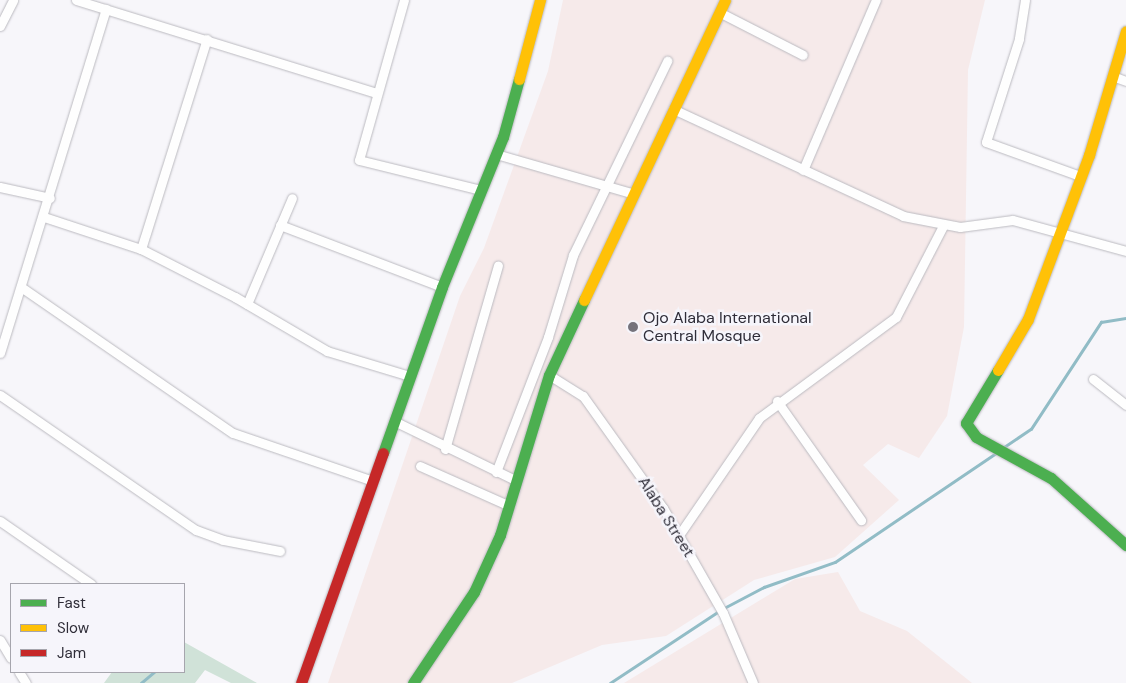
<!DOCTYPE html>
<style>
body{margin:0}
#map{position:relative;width:1126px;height:683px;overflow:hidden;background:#f7f6fa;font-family:"DM Sans",sans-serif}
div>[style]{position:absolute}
.commercial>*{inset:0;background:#f6eaea}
.green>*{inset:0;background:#d0e2d8}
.stream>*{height:2.5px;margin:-1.25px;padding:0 1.25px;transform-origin:1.25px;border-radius:1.25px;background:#91bcc6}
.roads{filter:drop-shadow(0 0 1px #bbbac0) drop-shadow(0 0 1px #bbbac0)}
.street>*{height:9px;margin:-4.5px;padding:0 4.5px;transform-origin:4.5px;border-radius:4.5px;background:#fefefe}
.fast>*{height:11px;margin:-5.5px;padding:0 5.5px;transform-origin:5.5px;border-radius:5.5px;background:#4caf50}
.slow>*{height:11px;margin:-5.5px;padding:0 5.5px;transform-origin:5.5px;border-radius:5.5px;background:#ffc107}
.jam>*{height:11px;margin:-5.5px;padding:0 5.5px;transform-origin:5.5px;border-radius:5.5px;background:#c62828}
.dots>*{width:14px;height:14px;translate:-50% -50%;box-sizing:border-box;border:2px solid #f6f5fb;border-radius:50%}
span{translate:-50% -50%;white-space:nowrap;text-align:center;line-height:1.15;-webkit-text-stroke:5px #f6f5fb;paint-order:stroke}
.poi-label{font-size:16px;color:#2f2d38}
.left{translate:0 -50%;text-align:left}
.street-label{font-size:16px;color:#2f2d38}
.legend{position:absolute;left:10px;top:583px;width:175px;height:90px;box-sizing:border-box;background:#f6f5fb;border:1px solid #a6a5ad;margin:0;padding:6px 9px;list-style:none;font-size:15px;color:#2f2d38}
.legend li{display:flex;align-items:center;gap:10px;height:25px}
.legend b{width:25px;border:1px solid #a6a5ad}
</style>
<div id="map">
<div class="commercial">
<div style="clip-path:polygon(563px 0,985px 0,968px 70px,964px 327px,947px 416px,919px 458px,888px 444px,863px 465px,899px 500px,835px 557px,754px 580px,666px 636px,602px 645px,512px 683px,328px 683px,460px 296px,484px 248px,548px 71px)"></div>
<div style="clip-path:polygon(838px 572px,860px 611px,907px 631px,972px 683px,624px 683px,795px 579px)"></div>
</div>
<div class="green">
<div style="clip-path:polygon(184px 642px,257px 683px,231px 683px,205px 670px,195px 683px,104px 683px,112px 672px,184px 672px)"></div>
</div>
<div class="stream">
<div style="left:1004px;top:447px;width:32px;rotate:-34deg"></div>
<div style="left:1031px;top:429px;width:128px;rotate:-56.8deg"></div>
<div style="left:1101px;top:322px;width:25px;rotate:-9deg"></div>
<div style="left:724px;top:608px;width:45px;rotate:-27.7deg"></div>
<div style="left:764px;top:587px;width:75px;rotate:-19.4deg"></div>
<div style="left:835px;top:562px;width:194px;rotate:-34.1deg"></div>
<div style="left:141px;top:683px;width:17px;rotate:-40deg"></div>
<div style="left:610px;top:683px;width:131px;rotate:-33.4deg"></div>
</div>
<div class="roads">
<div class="street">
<div style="left:76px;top:0;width:314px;rotate:17.2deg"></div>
<div style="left:404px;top:0;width:166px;rotate:105.7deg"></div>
<div style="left:359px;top:160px;width:126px;rotate:13.8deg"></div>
<div style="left:1025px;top:0;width:39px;rotate:99deg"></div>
<div style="left:1019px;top:39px;width:108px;rotate:107.8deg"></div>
<div style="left:986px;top:142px;width:100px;rotate:19.9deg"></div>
<div style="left:719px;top:12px;width:94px;rotate:27.1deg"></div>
<div style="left:0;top:26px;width:29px;rotate:-63deg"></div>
<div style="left:1115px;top:77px;width:12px;rotate:20deg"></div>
<div style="left:673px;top:109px;width:254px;rotate:24.9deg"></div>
<div style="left:903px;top:216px;width:58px;rotate:10.9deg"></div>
<div style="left:960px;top:227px;width:53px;rotate:-7.5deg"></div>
<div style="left:1013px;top:220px;width:117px;rotate:15.3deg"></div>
<div style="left:496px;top:154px;width:141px;rotate:16.1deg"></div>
<div style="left:803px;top:170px;width:185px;rotate:-66.8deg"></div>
<div style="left:0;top:187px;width:51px;rotate:12.4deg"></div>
<div style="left:44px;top:217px;width:102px;rotate:18.3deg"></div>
<div style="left:141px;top:249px;width:106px;rotate:27.1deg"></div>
<div style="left:235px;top:297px;width:107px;rotate:30.4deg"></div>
<div style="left:327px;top:351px;width:87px;rotate:16.8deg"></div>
<div style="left:280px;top:225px;width:173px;rotate:20.9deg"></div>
<div style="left:141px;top:249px;width:220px;rotate:-72.6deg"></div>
<div style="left:21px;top:287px;width:257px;rotate:34.6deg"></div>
<div style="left:233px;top:433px;width:148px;rotate:18.9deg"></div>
<div style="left:247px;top:304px;width:115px;rotate:-67deg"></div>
<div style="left:0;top:353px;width:360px;rotate:-72.9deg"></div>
<div style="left:549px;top:375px;width:40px;rotate:32deg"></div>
<div style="left:583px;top:396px;width:138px;rotate:54.5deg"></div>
<div style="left:663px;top:508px;width:121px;rotate:60.3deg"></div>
<div style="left:723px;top:613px;width:76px;rotate:66.8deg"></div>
<div style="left:1093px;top:379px;width:42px;rotate:38.2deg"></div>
<div style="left:0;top:395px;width:238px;rotate:34.6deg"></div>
<div style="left:196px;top:530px;width:29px;rotate:20deg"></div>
<div style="left:223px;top:540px;width:58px;rotate:10.9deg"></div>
<div style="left:777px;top:401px;width:146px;rotate:54.8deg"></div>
<div style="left:394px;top:421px;width:137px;rotate:26deg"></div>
<div style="left:445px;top:449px;width:191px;rotate:-73.9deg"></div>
<div style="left:420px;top:466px;width:98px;rotate:24deg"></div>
<div style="left:496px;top:472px;width:145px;rotate:-68.9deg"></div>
<div style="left:548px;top:337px;width:86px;rotate:-73deg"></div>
<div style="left:573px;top:255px;width:216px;rotate:-64.1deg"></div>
<div style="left:0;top:521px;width:111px;rotate:34.7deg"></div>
<div style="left:679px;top:535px;width:142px;rotate:-55.6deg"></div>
<div style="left:759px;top:418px;width:170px;rotate:-36.4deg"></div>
<div style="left:896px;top:317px;width:102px;rotate:-62.7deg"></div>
<div style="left:0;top:640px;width:21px;rotate:59deg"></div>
<div style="left:19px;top:672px;width:13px;rotate:58deg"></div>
</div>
<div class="fast">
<div style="left:998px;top:370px;width:62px;rotate:121.1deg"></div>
<div style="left:966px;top:423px;width:17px;rotate:54deg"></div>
<div style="left:976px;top:437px;width:85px;rotate:28.7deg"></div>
<div style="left:1051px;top:478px;width:101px;rotate:41.8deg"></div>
<div style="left:383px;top:453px;width:176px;rotate:-70.4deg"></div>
<div style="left:442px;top:287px;width:162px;rotate:-67.9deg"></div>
<div style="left:503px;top:137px;width:60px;rotate:-74.6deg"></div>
<div style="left:413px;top:683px;width:110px;rotate:-56.2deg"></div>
<div style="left:474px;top:592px;width:63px;rotate:-65.5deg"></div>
<div style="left:500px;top:535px;width:167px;rotate:-73deg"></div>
<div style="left:549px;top:375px;width:83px;rotate:-65deg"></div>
</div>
<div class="slow">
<div style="left:519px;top:79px;width:82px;rotate:-75.1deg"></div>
<div style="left:584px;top:300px;width:331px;rotate:-64.8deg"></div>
<div style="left:998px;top:370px;width:59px;rotate:-59.5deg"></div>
<div style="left:1028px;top:319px;width:175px;rotate:-69.6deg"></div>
<div style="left:1089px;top:155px;width:129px;rotate:-73.4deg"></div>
</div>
<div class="jam">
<div style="left:301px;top:683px;width:244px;rotate:-70.4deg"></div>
</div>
</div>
<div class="dots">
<div style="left:633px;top:327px;background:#75737c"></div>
</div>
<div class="poi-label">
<span class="left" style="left:643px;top:327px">Ojo Alaba International<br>Central Mosque</span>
</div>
<div class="street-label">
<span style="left:666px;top:517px;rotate:58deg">Alaba Street</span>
</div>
<ul class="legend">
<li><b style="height:6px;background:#4caf50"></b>Fast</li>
<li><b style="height:6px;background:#ffc107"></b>Slow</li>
<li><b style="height:6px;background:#c62828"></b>Jam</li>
</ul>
</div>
